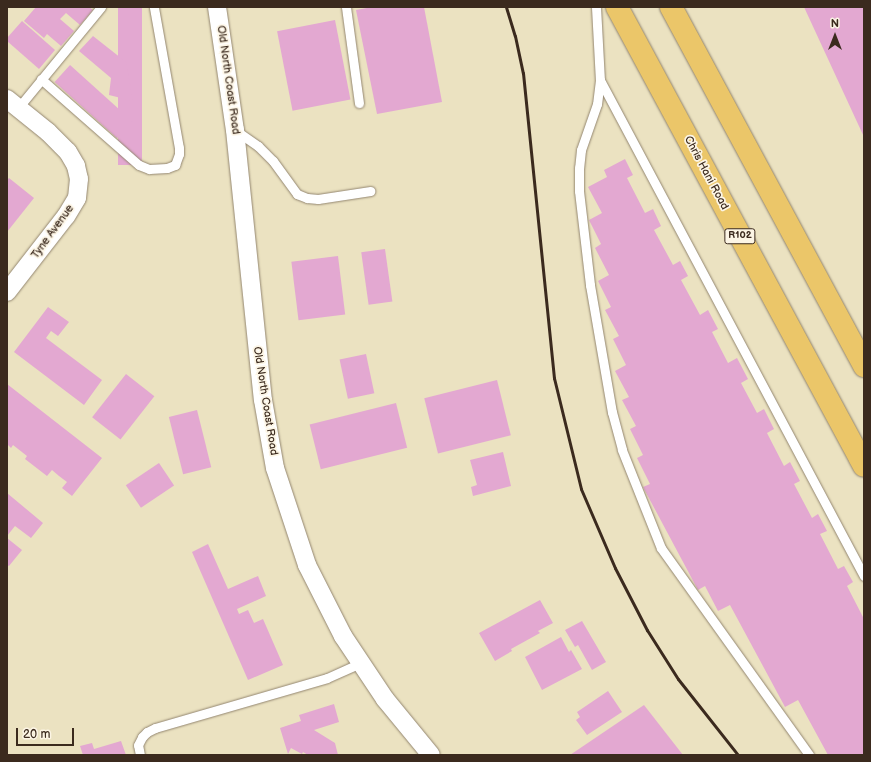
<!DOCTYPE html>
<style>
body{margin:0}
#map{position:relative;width:871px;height:762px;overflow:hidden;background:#ebe2c1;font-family:"Balsamiq Sans",sans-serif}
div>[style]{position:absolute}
.building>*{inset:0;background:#e3a8d1;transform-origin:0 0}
.roads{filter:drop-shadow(0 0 1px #938670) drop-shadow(0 0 1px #938670)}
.service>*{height:9px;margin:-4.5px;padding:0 4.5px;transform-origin:4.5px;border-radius:4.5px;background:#fff}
.minor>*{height:18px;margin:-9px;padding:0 9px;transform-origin:9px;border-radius:9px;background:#fff}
.primary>*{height:22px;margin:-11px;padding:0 11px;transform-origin:11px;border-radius:11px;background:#ebc669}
.rail>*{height:3px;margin:-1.5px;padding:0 1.5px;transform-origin:1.5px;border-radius:1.5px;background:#3b2a1e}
span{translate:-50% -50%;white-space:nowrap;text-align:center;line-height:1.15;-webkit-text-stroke:3.5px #fcf5e5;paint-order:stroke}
.shield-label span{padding:1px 3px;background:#fcf5e5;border:1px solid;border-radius:3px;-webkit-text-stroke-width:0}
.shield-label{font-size:10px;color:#3b2a1e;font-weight:700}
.street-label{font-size:11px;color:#3b2a1e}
.frame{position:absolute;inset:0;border:8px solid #3b2a1e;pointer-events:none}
.north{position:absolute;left:815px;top:16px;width:40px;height:40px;-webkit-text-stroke:3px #fcf5e5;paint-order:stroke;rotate:0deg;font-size:11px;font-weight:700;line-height:16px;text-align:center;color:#3b2a1e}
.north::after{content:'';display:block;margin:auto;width:14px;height:18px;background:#3b2a1e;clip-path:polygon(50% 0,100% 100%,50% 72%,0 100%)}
.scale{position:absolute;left:16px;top:728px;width:58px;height:18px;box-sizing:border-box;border:2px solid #3b2a1e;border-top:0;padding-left:5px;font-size:12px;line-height:14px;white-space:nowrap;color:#3b2a1e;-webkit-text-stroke:3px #fcf5e5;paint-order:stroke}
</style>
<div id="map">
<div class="building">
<div style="clip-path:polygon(36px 7px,89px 7px,93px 10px,80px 25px,66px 13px,60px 19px,74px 31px,61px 46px,47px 34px,44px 38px,24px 21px)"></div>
<div style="left:118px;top:7px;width:24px;height:158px"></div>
<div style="clip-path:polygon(372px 7px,424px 7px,442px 102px,377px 114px,356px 10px)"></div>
<div style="clip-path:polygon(804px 7px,864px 7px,864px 137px)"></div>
<div style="left:335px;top:20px;width:81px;height:59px;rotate:79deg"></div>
<div style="clip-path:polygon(22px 21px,55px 50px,39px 69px,7px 41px,7px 38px)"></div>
<div style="clip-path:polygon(93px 36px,126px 62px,133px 101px,109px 95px,111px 78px,79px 51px)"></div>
<div style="left:70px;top:65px;width:84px;height:23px;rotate:42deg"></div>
<div style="clip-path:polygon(625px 159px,633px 175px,627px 178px,645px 213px,653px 209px,661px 226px,654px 230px,673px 265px,680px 261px,688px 276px,681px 280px,700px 315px,708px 310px,718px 329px,712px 332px,728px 363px,737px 358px,748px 379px,741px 383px,757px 413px,764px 409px,774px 429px,767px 433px,784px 466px,790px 462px,800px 481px,794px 484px,812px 518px,818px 514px,827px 531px,820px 534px,838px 569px,844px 566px,853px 582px,847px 586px,864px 619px,864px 755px,828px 755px,798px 700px,785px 707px,730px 605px,718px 611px,705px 586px,698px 590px,643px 487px,650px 484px,637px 458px,643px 455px,630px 429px,636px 426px,622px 400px,629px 397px,615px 371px,626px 365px,613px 339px,619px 336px,605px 310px,611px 307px,598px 281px,609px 275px,595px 248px,601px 244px,589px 220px,602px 213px,588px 187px,607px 177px,604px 170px)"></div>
<div style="clip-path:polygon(9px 178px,34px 198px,7px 232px,7px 180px)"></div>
<div style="left:385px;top:249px;width:53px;height:24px;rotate:82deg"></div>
<div style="left:338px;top:256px;width:59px;height:47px;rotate:83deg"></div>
<div style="clip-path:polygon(48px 307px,69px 322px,58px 336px,51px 331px,46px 338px,102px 380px,84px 405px,14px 352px)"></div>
<div style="left:366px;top:354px;width:40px;height:27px;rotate:78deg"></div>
<div style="left:126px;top:374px;width:36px;height:55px;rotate:38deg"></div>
<div style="left:497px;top:380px;width:57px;height:75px;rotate:76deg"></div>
<div style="clip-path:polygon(7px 384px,102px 458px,72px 496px,62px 488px,67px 482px,59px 476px,52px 470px,47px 476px,25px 459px,27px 456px,13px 445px,11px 448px,7px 444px)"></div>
<div style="left:396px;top:403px;width:46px;height:89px;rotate:76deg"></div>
<div style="left:197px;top:410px;width:59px;height:29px;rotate:76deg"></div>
<div style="clip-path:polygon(503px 452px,511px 486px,473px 496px,471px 487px,477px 485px,470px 460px)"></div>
<div style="left:159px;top:463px;width:27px;height:40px;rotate:56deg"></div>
<div style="clip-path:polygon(7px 493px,43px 523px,31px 538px,15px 526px,7px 536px)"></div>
<div style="clip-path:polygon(7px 538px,22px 550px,9px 566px,7px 565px)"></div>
<div style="clip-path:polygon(208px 544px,228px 589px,258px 576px,266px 596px,237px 609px,239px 614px,248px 610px,254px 623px,263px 619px,283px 665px,248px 680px,192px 552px)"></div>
<div style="clip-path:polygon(540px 600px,553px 623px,538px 631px,540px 633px,511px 649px,512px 651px,495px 661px,479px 633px)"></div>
<div style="clip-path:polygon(582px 621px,606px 662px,592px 670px,578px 645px,575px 647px,565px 630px)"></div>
<div style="clip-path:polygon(561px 637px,569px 652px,571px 650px,582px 669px,542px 690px,525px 657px)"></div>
<div style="clip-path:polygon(608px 691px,622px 712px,587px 735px,576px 720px,580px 717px,577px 712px)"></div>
<div style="clip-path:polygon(334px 704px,339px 722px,314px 730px,335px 743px,338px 755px,308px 755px,303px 752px,302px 754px,291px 748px,288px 754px,280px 728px,301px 721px,299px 715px)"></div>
<div style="clip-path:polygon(644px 705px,683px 755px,570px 755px)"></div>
<div style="clip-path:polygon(121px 741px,126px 755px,83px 755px,80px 746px,92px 743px,94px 749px)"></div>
</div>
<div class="roads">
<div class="service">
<div style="left:346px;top:7px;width:97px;rotate:82.3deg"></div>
<div style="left:596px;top:7px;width:73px;rotate:86.9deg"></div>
<div style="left:600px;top:80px;width:24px;rotate:97deg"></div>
<div style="left:597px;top:104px;width:49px;rotate:109.2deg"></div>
<div style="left:581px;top:150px;width:18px;rotate:96deg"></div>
<div style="left:579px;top:168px;width:23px;rotate:90deg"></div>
<div style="left:579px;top:191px;width:95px;rotate:83.3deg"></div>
<div style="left:590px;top:285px;width:129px;rotate:80.2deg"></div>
<div style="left:612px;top:412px;width:39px;rotate:75deg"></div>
<div style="left:622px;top:450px;width:105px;rotate:68.3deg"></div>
<div style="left:661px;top:548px;width:254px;rotate:54.4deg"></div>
<div style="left:41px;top:79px;width:130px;rotate:41.3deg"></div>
<div style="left:139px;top:165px;width:11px;rotate:22deg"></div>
<div style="left:149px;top:169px;width:18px;rotate:-3deg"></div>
<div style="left:167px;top:168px;width:9px;rotate:-21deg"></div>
<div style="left:175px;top:165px;width:12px;rotate:-70deg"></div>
<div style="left:179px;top:154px;width:6px;rotate:-90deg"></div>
<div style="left:179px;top:148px;width:143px;rotate:-100.1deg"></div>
<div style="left:600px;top:80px;width:562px;rotate:61.98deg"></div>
<div style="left:18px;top:108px;width:131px;rotate:-50.6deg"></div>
<div style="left:235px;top:130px;width:28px;rotate:35deg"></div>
<div style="left:258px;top:146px;width:21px;rotate:45deg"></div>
<div style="left:273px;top:161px;width:41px;rotate:54deg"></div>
<div style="left:297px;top:194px;width:11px;rotate:22deg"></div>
<div style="left:307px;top:198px;width:11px;rotate:5deg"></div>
<div style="left:318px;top:199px;width:53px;rotate:-8.7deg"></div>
<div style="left:140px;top:755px;width:10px;rotate:-101deg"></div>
<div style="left:138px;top:745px;width:9px;rotate:-63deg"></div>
<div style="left:142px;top:737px;width:7px;rotate:-45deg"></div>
<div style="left:147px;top:732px;width:9px;rotate:-27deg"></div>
<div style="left:155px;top:728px;width:179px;rotate:-16.2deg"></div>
<div style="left:327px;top:678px;width:37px;rotate:-24deg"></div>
</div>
<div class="minor">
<div style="left:217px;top:7px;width:124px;rotate:81.7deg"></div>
<div style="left:235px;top:130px;width:271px;rotate:84.1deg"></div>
<div style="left:263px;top:400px;width:69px;rotate:80deg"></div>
<div style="left:275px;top:468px;width:102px;rotate:71.7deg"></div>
<div style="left:307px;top:565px;width:80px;rotate:63.1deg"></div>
<div style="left:343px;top:636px;width:76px;rotate:56.3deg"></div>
<div style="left:385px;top:699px;width:72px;rotate:50.6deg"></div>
<div style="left:7px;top:99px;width:53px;rotate:38.8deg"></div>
<div style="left:48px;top:132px;width:28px;rotate:45deg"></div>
<div style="left:68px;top:152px;width:16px;rotate:60deg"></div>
<div style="left:76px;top:166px;width:13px;rotate:77deg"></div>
<div style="left:79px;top:179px;width:19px;rotate:96deg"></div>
<div style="left:77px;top:198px;width:21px;rotate:121deg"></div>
<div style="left:66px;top:216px;width:96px;rotate:127.8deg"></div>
</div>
<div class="primary">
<div style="left:617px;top:7px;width:521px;rotate:61.71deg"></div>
<div style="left:671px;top:7px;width:408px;rotate:61.7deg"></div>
</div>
</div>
<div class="rail">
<div style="left:506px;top:7px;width:30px;rotate:73deg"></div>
<div style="left:515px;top:36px;width:38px;rotate:78deg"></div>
<div style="left:523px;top:73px;width:307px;rotate:84.2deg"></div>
<div style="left:554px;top:378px;width:114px;rotate:76.3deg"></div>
<div style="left:581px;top:489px;width:86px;rotate:66.7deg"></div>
<div style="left:615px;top:568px;width:70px;rotate:62.7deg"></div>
<div style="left:647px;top:630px;width:58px;rotate:57.7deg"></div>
<div style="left:678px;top:679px;width:97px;rotate:51.7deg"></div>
</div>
<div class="shield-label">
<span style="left:740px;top:236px">R102</span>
</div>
<div class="street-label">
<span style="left:228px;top:80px;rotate:82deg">Old North Coast Road</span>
<span style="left:706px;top:173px;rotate:62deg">Chris Hani Road</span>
<span style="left:53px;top:232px;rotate:-54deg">Tyne Avenue</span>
<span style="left:265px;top:401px;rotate:81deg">Old North Coast Road</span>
</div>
<div class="frame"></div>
<div class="north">N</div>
<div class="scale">20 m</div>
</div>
